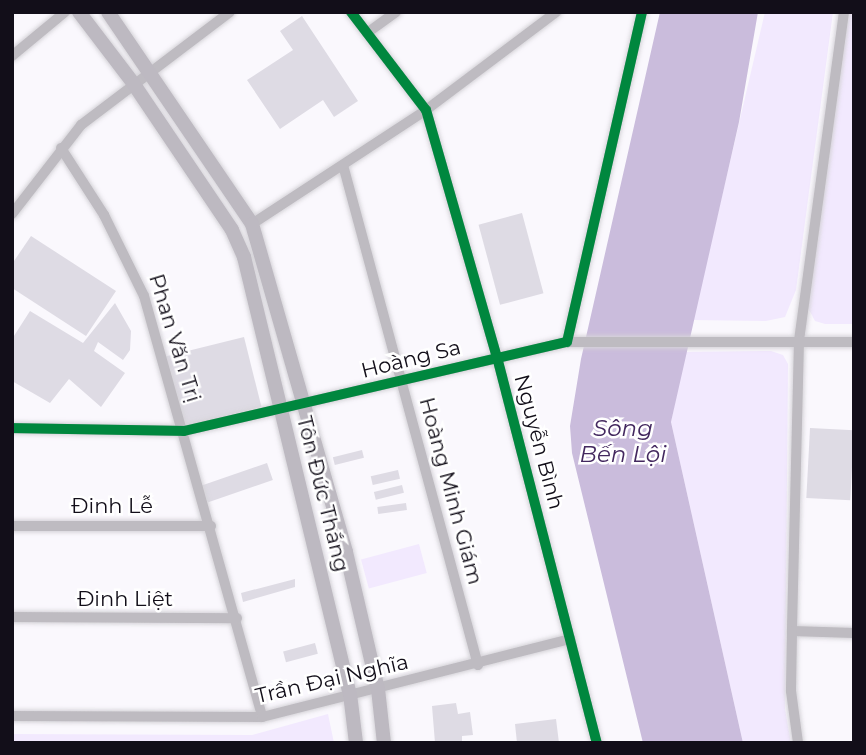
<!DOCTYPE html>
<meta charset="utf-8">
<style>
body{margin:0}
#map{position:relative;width:866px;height:755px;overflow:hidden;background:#faf8fd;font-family:Montserrat,sans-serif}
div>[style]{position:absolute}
.green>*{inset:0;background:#f2e9fe;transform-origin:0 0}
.water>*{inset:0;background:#cabcdc}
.building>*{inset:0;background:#dedbe4;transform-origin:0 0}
.roads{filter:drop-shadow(0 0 2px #d5d3d8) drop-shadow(0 0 2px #d5d3d8)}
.minor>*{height:10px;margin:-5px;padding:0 5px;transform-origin:5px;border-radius:5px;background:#bebbc1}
.secondary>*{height:14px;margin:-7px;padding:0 7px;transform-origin:7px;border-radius:7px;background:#bdb9c1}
.cycleway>*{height:10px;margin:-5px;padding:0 5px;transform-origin:5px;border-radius:5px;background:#00873e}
span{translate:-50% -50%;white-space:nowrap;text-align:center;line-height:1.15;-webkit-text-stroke:5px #fff;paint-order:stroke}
.street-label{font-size:21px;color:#120e19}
.water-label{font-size:23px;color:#43285f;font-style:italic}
.frame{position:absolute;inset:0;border:14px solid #120e19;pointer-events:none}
</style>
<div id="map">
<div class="green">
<div style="clip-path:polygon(765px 12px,833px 12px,796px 290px,785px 317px,766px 321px,693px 320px)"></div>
<div style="clip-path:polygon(849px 12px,854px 12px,854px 324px,825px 324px,815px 321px,808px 308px)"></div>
<div style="clip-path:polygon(771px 351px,783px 355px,788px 364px,785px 709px,791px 743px,743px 743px,671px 422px,685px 352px)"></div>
<div style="left:419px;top:544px;width:30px;height:60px;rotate:75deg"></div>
<div style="clip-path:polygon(328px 714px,334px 743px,12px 743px,12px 734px,252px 735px)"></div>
</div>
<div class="water">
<div style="clip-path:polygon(660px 12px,758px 12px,739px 122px,671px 422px,743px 743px,643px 743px,572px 453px,570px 426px,581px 359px)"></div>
</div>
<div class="building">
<div style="clip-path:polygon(302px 16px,358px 101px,334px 117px,323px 100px,280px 129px,247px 80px,293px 50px,280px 31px)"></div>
<div style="left:522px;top:213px;width:83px;height:45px;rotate:75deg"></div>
<div style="clip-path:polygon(31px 236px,116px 291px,86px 336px,12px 288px,12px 264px)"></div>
<div style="clip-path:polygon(115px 303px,131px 331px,130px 350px,123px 360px,98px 342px,94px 351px,125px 373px,101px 407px,69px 379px,50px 403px,12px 381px,12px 339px,30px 311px,83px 343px)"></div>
<div style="left:244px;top:337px;width:72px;height:81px;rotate:76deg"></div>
<div style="left:810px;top:428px;width:44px;height:70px;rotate:3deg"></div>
<div style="left:362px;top:450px;width:8px;height:30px;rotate:76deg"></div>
<div style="left:267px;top:463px;width:18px;height:69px;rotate:71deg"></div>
<div style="left:398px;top:470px;width:9px;height:28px;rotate:77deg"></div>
<div style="left:402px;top:485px;width:8px;height:29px;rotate:76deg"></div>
<div style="left:406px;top:503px;width:7px;height:29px;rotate:82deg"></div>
<div style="clip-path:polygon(295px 579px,295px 587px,243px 602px,241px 593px)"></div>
<div style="left:315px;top:643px;width:11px;height:33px;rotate:75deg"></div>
<div style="clip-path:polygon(456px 703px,458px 714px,470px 712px,473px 735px,462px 736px,462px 743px,435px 743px,432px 706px)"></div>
<div style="clip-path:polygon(556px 719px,559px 743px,517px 743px,515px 724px)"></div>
</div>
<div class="roads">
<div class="minor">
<div style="left:351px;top:12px;width:123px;rotate:52.6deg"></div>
<div style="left:426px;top:110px;width:257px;rotate:74deg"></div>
<div style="left:497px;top:357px;width:399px;rotate:75.5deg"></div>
<div style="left:844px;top:12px;width:332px;rotate:97.8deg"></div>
<div style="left:799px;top:341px;width:290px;rotate:91.4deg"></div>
<div style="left:792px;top:631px;width:62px;rotate:1.8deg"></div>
<div style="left:367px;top:33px;width:36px;rotate:-36deg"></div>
<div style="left:12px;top:56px;width:69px;rotate:-39.7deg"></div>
<div style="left:61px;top:148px;width:80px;rotate:57.3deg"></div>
<div style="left:104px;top:215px;width:90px;rotate:63.7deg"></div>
<div style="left:144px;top:296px;width:437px;rotate:74.3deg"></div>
<div style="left:343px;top:165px;width:518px;rotate:74.89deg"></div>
<div style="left:12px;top:214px;width:113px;rotate:-52.2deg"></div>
<div style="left:81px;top:125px;width:187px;rotate:-37.2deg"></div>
<div style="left:252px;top:224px;width:208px;rotate:-33.2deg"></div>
<div style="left:426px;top:110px;width:163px;rotate:-37deg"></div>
<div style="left:567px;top:342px;width:287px"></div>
<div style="left:12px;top:428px;width:172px;rotate:1deg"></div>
<div style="left:184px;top:431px;width:393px;rotate:-13.1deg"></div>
<div style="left:567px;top:342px;width:338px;rotate:-77.2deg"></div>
<div style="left:12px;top:526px;width:199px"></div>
<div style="left:12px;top:617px;width:225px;rotate:0.3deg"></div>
<div style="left:792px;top:631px;width:60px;rotate:91deg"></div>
<div style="left:791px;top:691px;width:52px;rotate:82.3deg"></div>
<div style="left:12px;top:716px;width:250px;rotate:0.2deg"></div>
<div style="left:262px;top:717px;width:318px;rotate:-14.2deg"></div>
</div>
<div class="secondary">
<div style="left:79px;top:12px;width:89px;rotate:52.7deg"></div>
<div style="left:133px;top:83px;width:177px;rotate:56deg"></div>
<div style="left:232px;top:230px;width:30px;rotate:66deg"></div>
<div style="left:244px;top:257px;width:450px;rotate:76.4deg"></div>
<div style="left:350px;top:694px;width:49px;rotate:83deg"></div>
<div style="left:108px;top:12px;width:256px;rotate:55.8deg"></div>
<div style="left:252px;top:224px;width:341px;rotate:74deg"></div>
<div style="left:346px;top:552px;width:141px;rotate:76.9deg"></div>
<div style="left:378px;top:689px;width:54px;rotate:83.7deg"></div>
</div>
</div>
<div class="cycleway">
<div style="left:351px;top:12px;width:123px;rotate:52.6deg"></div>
<div style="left:426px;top:110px;width:257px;rotate:74deg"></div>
<div style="left:497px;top:357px;width:399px;rotate:75.5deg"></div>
<div style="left:12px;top:428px;width:172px;rotate:1deg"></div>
<div style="left:184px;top:431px;width:393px;rotate:-13.1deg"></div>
<div style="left:567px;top:342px;width:338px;rotate:-77.2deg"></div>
</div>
<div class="street-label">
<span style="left:175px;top:338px;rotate:73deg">Phan Văn Trị</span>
<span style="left:411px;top:359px;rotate:-14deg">Hoàng Sa</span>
<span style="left:539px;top:442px;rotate:75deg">Nguyễn Bình</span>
<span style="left:451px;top:491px;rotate:75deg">Hoàng Minh Giám</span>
<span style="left:323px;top:494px;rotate:76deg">Tôn Đức Thắng</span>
<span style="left:112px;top:506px">Đinh Lễ</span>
<span style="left:125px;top:599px">Đinh Liệt</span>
<span style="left:332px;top:679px;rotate:-13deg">Trần Đại Nghĩa</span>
</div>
<div class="water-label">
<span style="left:623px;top:441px">Sông<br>Bến Lội</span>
</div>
<div class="frame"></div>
</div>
